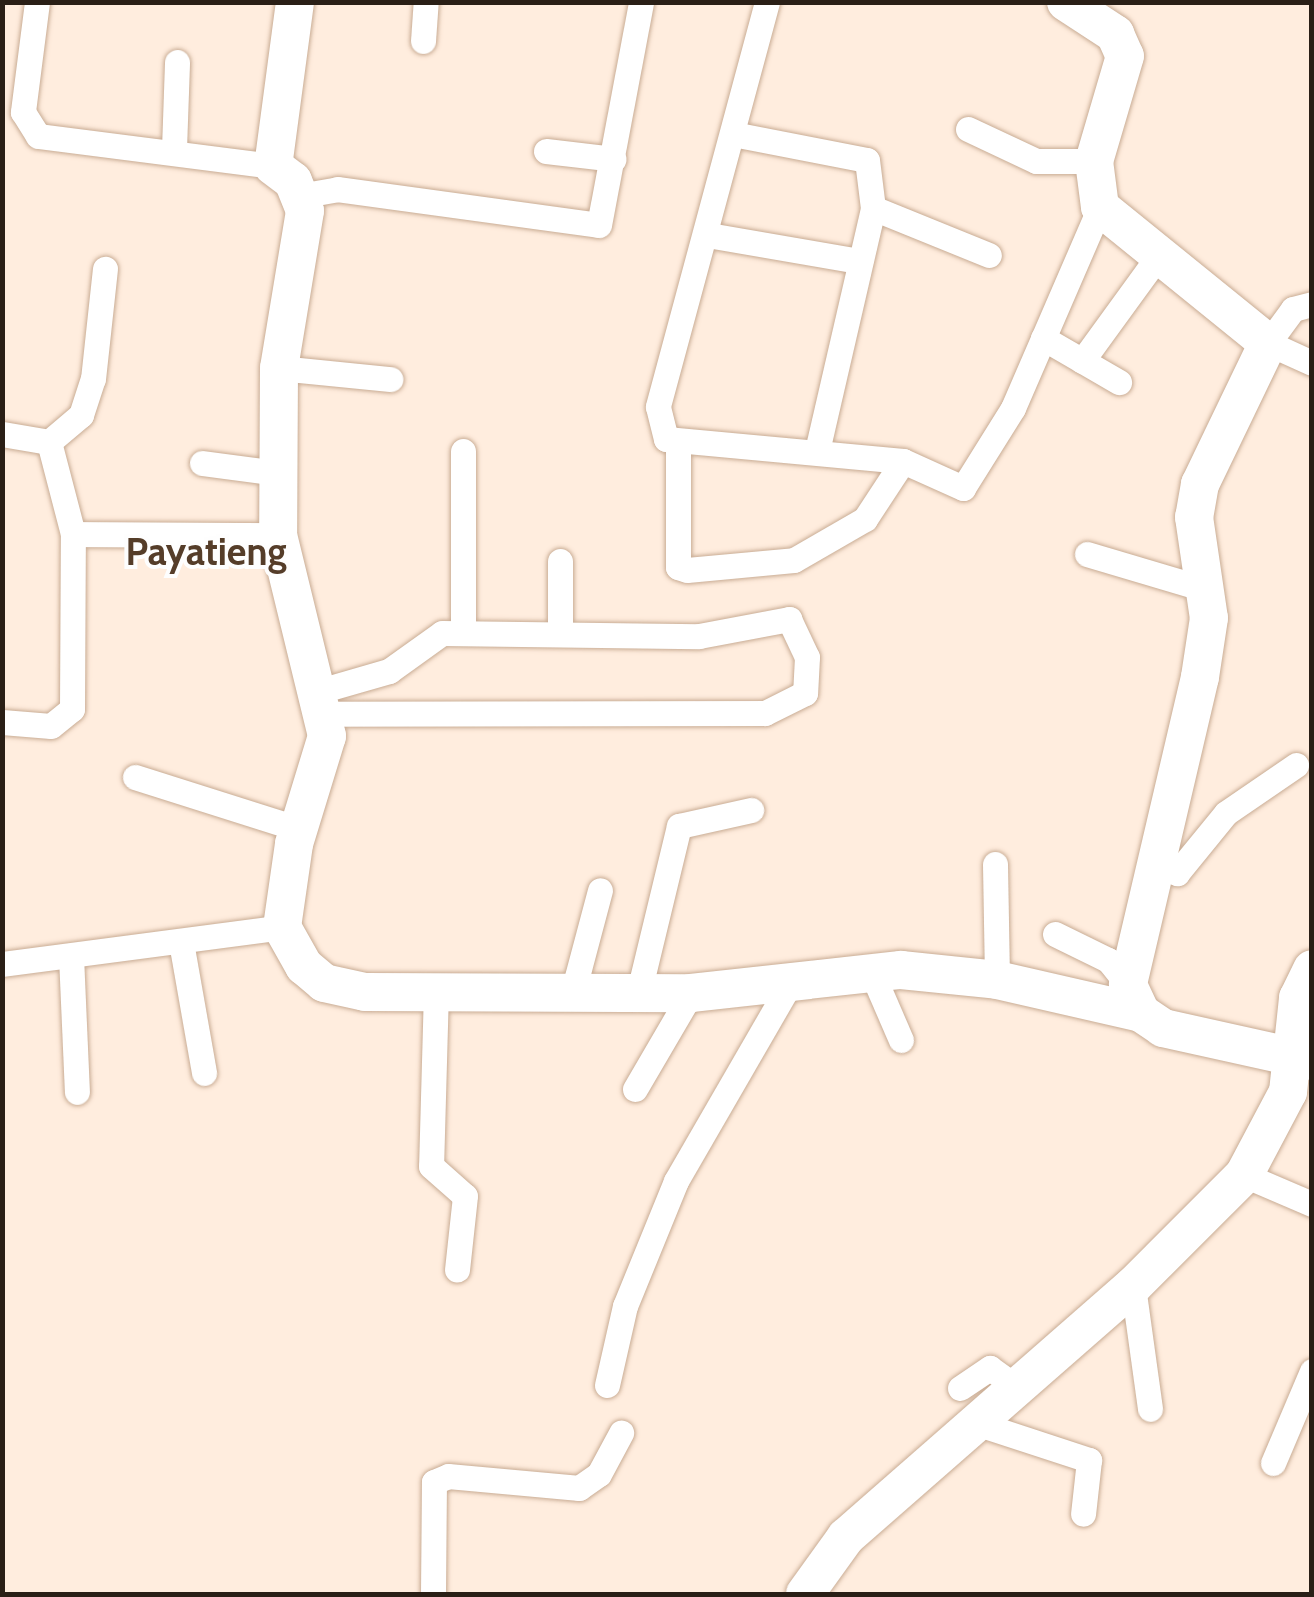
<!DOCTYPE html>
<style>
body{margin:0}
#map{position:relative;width:1314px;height:1597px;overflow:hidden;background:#ffedde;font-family:Cabin,sans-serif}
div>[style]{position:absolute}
.roads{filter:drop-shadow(0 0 2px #c9ac94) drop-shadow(0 0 2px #c9ac94)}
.street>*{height:25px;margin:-12.5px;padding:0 12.5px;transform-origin:12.5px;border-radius:12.5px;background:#fff}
.secondary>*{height:38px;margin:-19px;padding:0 19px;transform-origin:19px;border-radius:19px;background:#fff}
span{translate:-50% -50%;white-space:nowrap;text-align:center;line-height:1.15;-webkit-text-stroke:8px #fefefe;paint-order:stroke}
.quarter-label{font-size:38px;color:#553d29;font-weight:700}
.frame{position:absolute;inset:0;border:5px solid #2a1f16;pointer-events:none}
</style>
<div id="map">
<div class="roads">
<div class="street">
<div style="left:37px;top:2px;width:111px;rotate:97.3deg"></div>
<div style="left:23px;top:112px;width:28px;rotate:58deg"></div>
<div style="left:38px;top:136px;width:237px;rotate:7.3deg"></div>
<div style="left:767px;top:2px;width:419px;rotate:105.1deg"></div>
<div style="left:658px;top:407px;width:33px;rotate:76deg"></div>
<div style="left:666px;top:439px;width:238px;rotate:5.3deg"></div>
<div style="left:903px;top:461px;width:66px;rotate:24.2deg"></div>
<div style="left:963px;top:488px;width:94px;rotate:-58deg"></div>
<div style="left:1013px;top:408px;width:219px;rotate:-66.6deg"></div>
<div style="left:423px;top:41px;width:39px;rotate:-86deg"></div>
<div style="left:968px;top:129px;width:75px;rotate:25.2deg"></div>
<div style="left:1036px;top:161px;width:58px"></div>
<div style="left:738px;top:135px;width:131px;rotate:11deg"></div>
<div style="left:867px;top:160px;width:48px;rotate:82.9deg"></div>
<div style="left:873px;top:208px;width:125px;rotate:22.1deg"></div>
<div style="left:174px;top:149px;width:87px;rotate:-88deg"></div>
<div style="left:546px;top:151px;width:68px;rotate:6.7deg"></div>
<div style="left:299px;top:196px;width:39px;rotate:-10deg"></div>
<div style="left:337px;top:189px;width:264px;rotate:7.8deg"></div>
<div style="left:599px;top:225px;width:227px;rotate:-79.3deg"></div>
<div style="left:708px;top:235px;width:153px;rotate:9.8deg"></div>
<div style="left:1312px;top:304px;width:20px;rotate:165deg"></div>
<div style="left:1293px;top:309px;width:42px;rotate:126.3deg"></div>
<div style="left:1268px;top:343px;width:48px;rotate:24.4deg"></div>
<div style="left:1043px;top:338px;width:88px;rotate:30.1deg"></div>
<div style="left:1082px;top:361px;width:131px;rotate:-54deg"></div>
<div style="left:279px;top:368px;width:112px;rotate:5.7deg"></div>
<div style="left:2px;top:434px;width:48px;rotate:9.7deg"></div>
<div style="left:678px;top:442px;width:125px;rotate:90deg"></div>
<div style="left:678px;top:567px;width:9px;rotate:18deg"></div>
<div style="left:687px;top:570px;width:107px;rotate:-5.3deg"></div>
<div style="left:794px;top:560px;width:82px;rotate:-30deg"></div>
<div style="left:865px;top:519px;width:69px;rotate:-56.8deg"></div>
<div style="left:463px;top:451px;width:181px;rotate:90deg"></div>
<div style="left:817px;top:451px;width:249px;rotate:-77deg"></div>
<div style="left:202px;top:463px;width:76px;rotate:7.6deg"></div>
<div style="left:73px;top:534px;width:205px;rotate:0.3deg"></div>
<div style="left:1087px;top:554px;width:126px;rotate:16.6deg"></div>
<div style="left:560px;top:633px;width:72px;rotate:-90deg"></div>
<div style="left:323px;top:690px;width:69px;rotate:-16.1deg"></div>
<div style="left:389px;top:671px;width:65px;rotate:-35.6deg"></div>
<div style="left:442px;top:633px;width:257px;rotate:0.7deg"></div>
<div style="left:699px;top:636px;width:92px;rotate:-10.7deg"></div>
<div style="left:789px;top:619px;width:42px;rotate:64.7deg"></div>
<div style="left:807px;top:657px;width:36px;rotate:93deg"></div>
<div style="left:805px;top:693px;width:45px;rotate:153.4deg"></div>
<div style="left:765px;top:713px;width:439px;rotate:179.9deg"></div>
<div style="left:2px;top:722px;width:49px;rotate:4.7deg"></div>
<div style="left:51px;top:726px;width:27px;rotate:-39deg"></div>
<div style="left:72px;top:709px;width:175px;rotate:-89.7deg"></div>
<div style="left:73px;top:534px;width:95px;rotate:-104.6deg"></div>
<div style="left:49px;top:442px;width:42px;rotate:-40.2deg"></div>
<div style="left:81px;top:415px;width:38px;rotate:-72deg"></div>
<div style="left:93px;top:379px;width:111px;rotate:-83.8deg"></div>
<div style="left:135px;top:777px;width:172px;rotate:17.6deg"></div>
<div style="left:1156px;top:862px;width:24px;rotate:28deg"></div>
<div style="left:1177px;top:873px;width:77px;rotate:-50.8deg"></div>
<div style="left:1226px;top:813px;width:85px;rotate:-34.4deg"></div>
<div style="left:995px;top:864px;width:116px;rotate:89deg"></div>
<div style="left:1055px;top:934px;width:59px;rotate:26.1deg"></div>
<div style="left:1108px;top:960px;width:32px;rotate:51deg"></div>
<div style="left:181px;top:942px;width:133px;rotate:80deg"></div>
<div style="left:71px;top:956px;width:136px;rotate:87.5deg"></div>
<div style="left:2px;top:964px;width:282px;rotate:-7.5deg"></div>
<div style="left:872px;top:973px;width:73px;rotate:66.6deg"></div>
<div style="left:640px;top:987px;width:166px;rotate:-76.4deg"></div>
<div style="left:679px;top:826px;width:74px;rotate:-12.5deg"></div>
<div style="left:574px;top:988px;width:101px;rotate:-75.1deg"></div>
<div style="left:436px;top:990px;width:176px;rotate:91.6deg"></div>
<div style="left:431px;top:1166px;width:45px;rotate:41.4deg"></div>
<div style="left:465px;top:1196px;width:74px;rotate:96.2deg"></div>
<div style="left:635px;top:1089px;width:111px;rotate:-59.7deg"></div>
<div style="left:1244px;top:1175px;width:74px;rotate:23.1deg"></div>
<div style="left:1133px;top:1286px;width:124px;rotate:82.1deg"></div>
<div style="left:607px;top:1385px;width:81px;rotate:-77.2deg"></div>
<div style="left:625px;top:1306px;width:135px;rotate:-67.8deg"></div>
<div style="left:676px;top:1181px;width:224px;rotate:-60deg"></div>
<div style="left:960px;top:1388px;width:36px;rotate:-34deg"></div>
<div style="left:990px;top:1368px;width:34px;rotate:36deg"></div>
<div style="left:979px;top:1424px;width:116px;rotate:18.1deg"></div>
<div style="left:1089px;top:1460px;width:54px;rotate:96.3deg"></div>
<div style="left:1273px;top:1463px;width:100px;rotate:-67deg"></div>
<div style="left:433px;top:1594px;width:112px;rotate:-89.5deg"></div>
<div style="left:434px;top:1482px;width:15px;rotate:-23deg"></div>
<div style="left:448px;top:1476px;width:132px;rotate:5.2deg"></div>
<div style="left:579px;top:1488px;width:24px;rotate:-35deg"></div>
<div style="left:599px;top:1474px;width:47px;rotate:-61.8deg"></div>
</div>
<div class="secondary">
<div style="left:295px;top:2px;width:165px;rotate:97.6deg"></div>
<div style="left:273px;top:166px;width:25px;rotate:37deg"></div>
<div style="left:293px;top:181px;width:32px;rotate:68deg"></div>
<div style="left:305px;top:211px;width:159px;rotate:99.4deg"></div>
<div style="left:279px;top:368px;width:167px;rotate:90.3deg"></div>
<div style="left:278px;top:535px;width:207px;rotate:76.3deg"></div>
<div style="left:327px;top:736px;width:113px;rotate:107deg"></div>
<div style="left:294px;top:844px;width:84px;rotate:98.2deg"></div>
<div style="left:282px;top:927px;width:45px;rotate:60.6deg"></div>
<div style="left:304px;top:966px;width:26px;rotate:40deg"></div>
<div style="left:324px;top:983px;width:42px;rotate:12.4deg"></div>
<div style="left:365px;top:992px;width:326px;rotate:0.2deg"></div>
<div style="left:691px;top:993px;width:211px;rotate:-6.3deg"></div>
<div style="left:901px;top:970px;width:97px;rotate:5.9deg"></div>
<div style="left:997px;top:980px;width:148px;rotate:12.9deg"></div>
<div style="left:1066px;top:2px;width:59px;rotate:33.1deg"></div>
<div style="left:1115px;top:34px;width:24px;rotate:66deg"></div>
<div style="left:1125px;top:56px;width:109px;rotate:106.4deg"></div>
<div style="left:1094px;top:161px;width:46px;rotate:82.6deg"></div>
<div style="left:1100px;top:207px;width:216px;rotate:39deg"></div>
<div style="left:1268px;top:343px;width:157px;rotate:115.7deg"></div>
<div style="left:1200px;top:484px;width:34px;rotate:100deg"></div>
<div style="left:1194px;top:517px;width:102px;rotate:81.6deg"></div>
<div style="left:1209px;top:618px;width:60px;rotate:98.7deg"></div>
<div style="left:1200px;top:677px;width:316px;rotate:103.2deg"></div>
<div style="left:1128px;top:985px;width:31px;rotate:65deg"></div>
<div style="left:1141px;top:1013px;width:27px;rotate:34deg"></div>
<div style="left:1163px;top:1028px;width:153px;rotate:12.5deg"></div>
<div style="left:805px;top:1594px;width:70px;rotate:-54.3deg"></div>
<div style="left:846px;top:1537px;width:381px;rotate:-41.2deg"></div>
<div style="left:1133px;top:1286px;width:157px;rotate:-45deg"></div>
<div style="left:1244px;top:1175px;width:94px;rotate:-62.1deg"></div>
<div style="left:1288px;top:1092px;width:95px;rotate:-83.9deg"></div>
<div style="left:1298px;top:998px;width:32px;rotate:-64deg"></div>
</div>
</div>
<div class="quarter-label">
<span style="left:206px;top:552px">Payatieng</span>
</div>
<div class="frame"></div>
</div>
